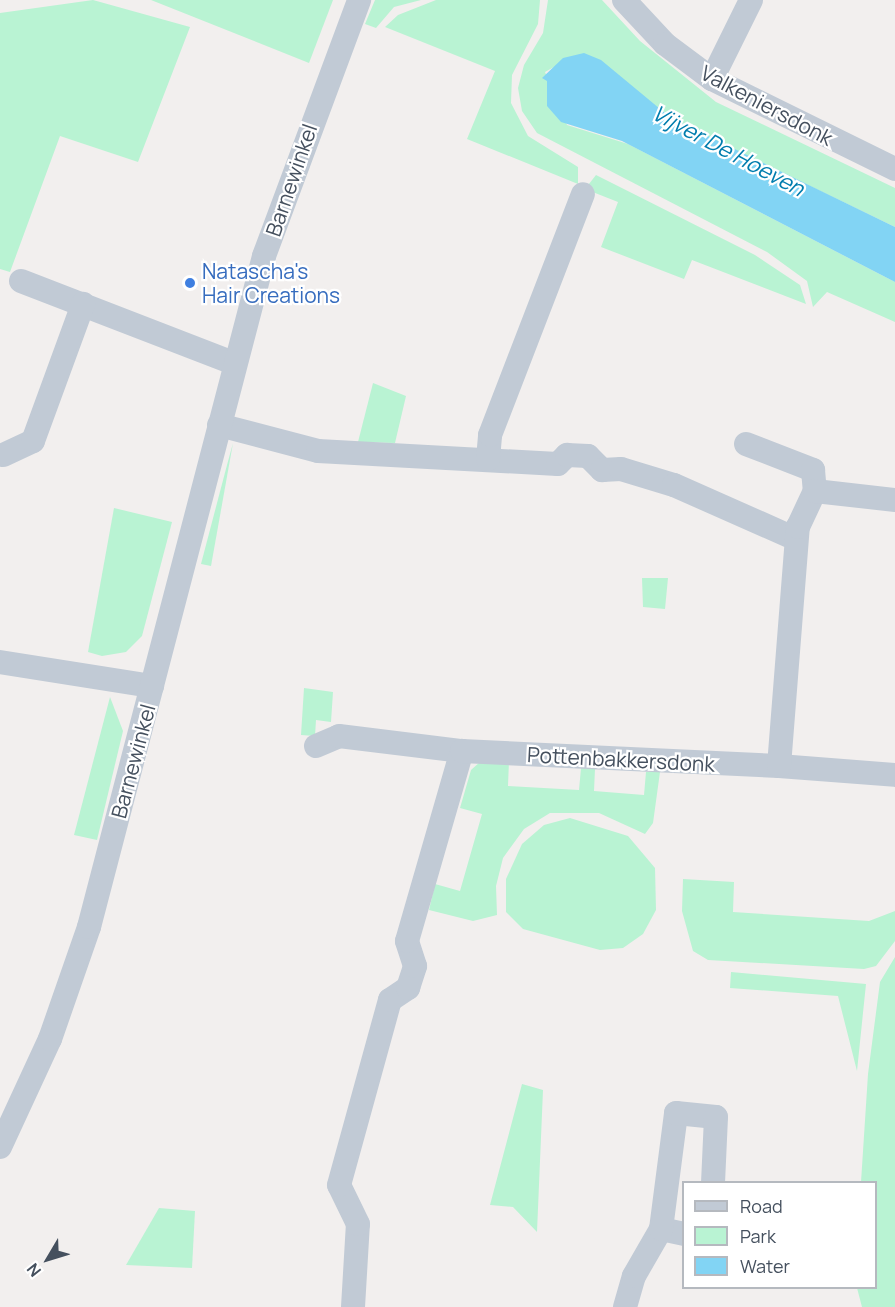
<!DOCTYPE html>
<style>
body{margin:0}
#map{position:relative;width:895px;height:1307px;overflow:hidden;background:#f2efee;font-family:Manrope,sans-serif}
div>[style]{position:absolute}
.green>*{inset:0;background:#b9f3d3}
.water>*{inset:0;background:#82d4f4}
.minor>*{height:24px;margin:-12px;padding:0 12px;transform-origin:12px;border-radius:12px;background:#c1cad5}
.dots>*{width:16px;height:16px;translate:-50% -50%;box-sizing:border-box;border:3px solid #fff;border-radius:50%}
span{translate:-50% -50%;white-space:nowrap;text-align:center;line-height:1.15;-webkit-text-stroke:4.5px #fff;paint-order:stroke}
.street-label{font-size:21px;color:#45505e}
.shop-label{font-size:21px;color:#366cbe}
.left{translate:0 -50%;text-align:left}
.water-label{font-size:22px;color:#017dae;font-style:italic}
.legend{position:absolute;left:682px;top:1181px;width:195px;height:108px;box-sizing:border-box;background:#fff;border:2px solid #b5b9bf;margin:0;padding:8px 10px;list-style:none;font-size:18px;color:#45505e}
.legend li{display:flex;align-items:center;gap:12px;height:30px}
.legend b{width:30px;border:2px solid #b5b9bf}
.north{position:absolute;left:18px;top:1229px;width:60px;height:60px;-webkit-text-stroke:4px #fff;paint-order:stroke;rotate:232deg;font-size:16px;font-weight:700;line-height:24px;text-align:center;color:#45505e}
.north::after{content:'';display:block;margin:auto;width:21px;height:27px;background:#45505e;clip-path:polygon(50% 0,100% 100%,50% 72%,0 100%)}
</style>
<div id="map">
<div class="green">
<div style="clip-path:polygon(93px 0,190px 27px,138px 162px,60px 136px,10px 272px,0 269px,0 13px)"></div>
<div style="clip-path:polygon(151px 0,333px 0,309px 63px)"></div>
<div style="clip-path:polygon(375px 0,421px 0,394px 7px,376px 28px,365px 24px)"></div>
<div style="clip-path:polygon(436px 0,540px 0,538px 24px,512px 75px,511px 103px,528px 136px,578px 167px,578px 184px,467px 139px,495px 71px,385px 27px,398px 15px)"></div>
<div style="clip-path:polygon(548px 0,602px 0,640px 41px,716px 102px,895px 188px,895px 227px,682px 124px,635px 92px,554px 67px,545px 72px,567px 125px,628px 144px,895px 282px,895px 322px,827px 292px,813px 307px,807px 281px,767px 252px,537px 133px,522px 111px,518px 88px,524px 65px,543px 33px)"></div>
<div style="clip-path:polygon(596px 175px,755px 255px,800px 285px,806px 304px,692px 260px,684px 279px,601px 247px,618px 202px,585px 189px)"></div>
<div style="clip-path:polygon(373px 383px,406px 396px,395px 443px,358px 442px)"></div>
<div style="clip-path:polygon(233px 443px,211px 566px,201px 564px,227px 465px)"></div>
<div style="clip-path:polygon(114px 508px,172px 522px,142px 636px,126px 652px,102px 656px,88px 652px)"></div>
<div style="clip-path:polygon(642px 578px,668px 578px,665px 609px,643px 607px)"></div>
<div style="clip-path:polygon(304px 688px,333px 692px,331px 722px,316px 720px,315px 736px,301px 735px)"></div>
<div style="clip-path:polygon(110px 697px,123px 731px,97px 840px,74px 835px)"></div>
<div style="clip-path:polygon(489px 754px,509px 761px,508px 786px,579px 790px,581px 768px,595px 769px,594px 791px,644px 795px,646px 772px,660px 772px,653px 823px,645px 834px,599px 813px,550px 813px,524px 829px,503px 858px,496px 886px,497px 915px,473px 921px,429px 910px,435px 884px,460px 891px,482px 814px,460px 808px,471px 770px)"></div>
<div style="clip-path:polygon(570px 818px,628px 836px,655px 868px,656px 910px,643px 934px,623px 948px,600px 950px,523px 929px,506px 912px,506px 879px,522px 844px,544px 825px)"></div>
<div style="clip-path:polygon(683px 879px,734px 882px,733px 912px,869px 921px,895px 911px,895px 941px,876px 966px,864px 969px,708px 960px,693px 951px,682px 911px)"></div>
<div style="clip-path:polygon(895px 957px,895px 1307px,862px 1307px,857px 1288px,876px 1288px,876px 1182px,861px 1182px,868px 1074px,880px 982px)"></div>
<div style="clip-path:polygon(731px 972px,866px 984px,857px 1071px,838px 996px,730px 988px)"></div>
<div style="clip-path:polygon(522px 1084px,543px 1090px,537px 1232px,513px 1207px,490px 1205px)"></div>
<div style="clip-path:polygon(159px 1208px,195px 1211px,192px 1268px,126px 1265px)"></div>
</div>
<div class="water">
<div style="clip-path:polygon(584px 53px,601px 60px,671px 118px,895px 227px,895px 282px,622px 141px,561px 122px,547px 106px,547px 81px,542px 78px,563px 58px)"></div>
</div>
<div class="minor">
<div style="left:624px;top:0;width:60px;rotate:47deg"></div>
<div style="left:665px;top:44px;width:59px;rotate:36.7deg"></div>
<div style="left:712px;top:79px;width:204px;rotate:26.2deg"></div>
<div style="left:712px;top:79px;width:88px;rotate:-63.7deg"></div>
<div style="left:21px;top:281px;width:228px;rotate:21.1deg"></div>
<div style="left:219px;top:425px;width:102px;rotate:14.7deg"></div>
<div style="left:318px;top:451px;width:240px;rotate:3.1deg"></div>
<div style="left:558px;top:464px;width:13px;rotate:-45deg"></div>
<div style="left:567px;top:455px;width:21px;rotate:3deg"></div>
<div style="left:588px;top:456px;width:20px;rotate:45deg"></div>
<div style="left:602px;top:470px;width:19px;rotate:-3deg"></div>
<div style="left:621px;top:469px;width:55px;rotate:16.8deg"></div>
<div style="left:674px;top:485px;width:133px;rotate:23.9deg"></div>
<div style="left:746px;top:444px;width:72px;rotate:21.2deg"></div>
<div style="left:813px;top:470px;width:21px;rotate:85deg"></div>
<div style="left:3px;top:455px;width:33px;rotate:-25deg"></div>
<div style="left:33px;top:441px;width:146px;rotate:-69.9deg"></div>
<div style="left:488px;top:459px;width:24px;rotate:-85deg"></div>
<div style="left:490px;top:435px;width:258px;rotate:-68.9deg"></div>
<div style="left:0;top:662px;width:154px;rotate:9deg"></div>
<div style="left:316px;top:746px;width:25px;rotate:-23deg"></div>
<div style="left:339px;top:736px;width:124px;rotate:7deg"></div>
<div style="left:779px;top:766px;width:116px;rotate:4.4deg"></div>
<div style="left:0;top:1147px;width:119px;rotate:-65.2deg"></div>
<div style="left:50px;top:1039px;width:119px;rotate:-70.8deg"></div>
<div style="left:89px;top:927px;width:693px;rotate:-75.38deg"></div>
<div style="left:264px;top:256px;width:273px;rotate:-69.6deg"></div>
<div style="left:661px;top:1229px;width:24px;rotate:12deg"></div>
<div style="left:353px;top:1307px;width:83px;rotate:-86.6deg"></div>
<div style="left:358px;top:1224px;width:43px;rotate:-116deg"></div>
<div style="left:339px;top:1185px;width:192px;rotate:-74.6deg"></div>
<div style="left:390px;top:1000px;width:22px;rotate:-34deg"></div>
<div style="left:408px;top:988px;width:23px;rotate:-72deg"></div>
<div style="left:415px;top:966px;width:26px;rotate:-108deg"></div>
<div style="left:407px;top:941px;width:198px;rotate:-73.9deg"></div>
<div style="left:462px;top:751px;width:317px;rotate:2.7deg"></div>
<div style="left:779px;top:766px;width:240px;rotate:-85.5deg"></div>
<div style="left:798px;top:527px;width:40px;rotate:-65deg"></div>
<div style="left:815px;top:491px;width:81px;rotate:6.4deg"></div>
<div style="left:625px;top:1307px;width:32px;rotate:-74deg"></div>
<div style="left:634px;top:1276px;width:54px;rotate:-60.1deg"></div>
<div style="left:661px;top:1229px;width:117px;rotate:-82.6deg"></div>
<div style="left:676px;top:1113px;width:40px;rotate:5.7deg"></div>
<div style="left:716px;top:1117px;width:65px;rotate:92.6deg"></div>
</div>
<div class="dots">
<div style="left:190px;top:283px;background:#3f7fe0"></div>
</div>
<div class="street-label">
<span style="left:767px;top:105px;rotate:28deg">Valkeniersdonk</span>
<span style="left:291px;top:180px;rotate:-71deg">Barnewinkel</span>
<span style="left:621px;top:759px;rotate:3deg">Pottenbakkersdonk</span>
<span style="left:133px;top:761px;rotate:-75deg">Barnewinkel</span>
</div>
<div class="shop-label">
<span class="left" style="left:202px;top:283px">Natascha's<br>Hair Creations</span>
</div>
<div class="water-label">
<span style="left:728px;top:151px;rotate:28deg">Vijver De Hoeven</span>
</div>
<ul class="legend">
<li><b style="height:8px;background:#c1cad5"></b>Road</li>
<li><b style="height:16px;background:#b9f3d3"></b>Park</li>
<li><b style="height:16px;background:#82d4f4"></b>Water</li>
</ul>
<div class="north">N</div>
</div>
